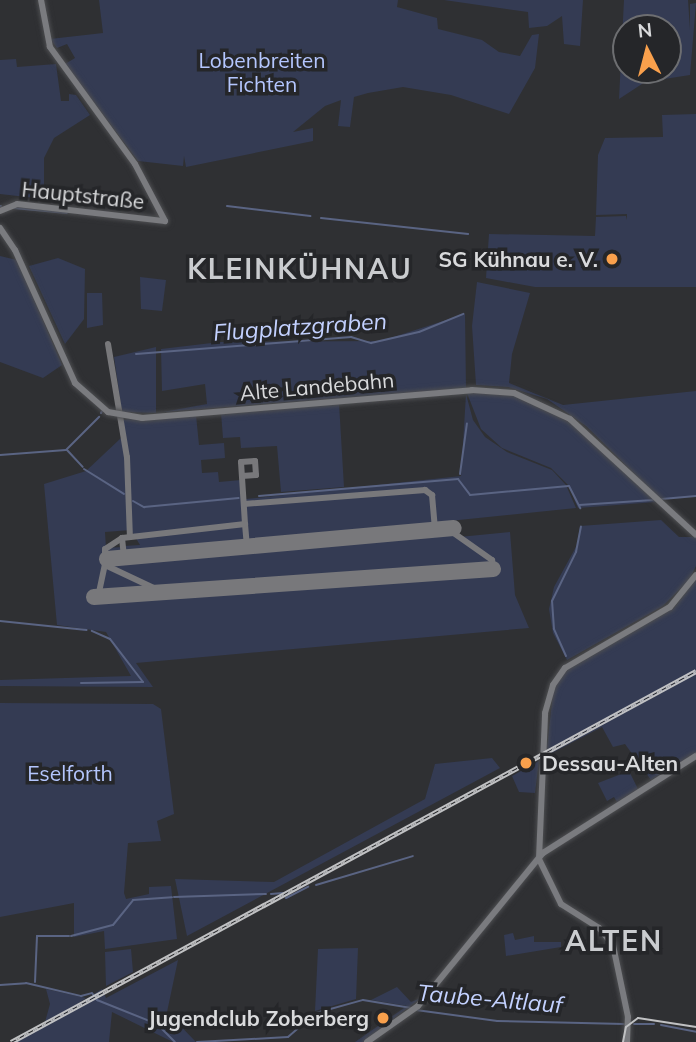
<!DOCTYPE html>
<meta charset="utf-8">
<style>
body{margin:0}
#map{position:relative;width:696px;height:1042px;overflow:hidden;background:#2f3033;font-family:Mulish,sans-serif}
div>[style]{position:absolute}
.green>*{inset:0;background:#343b53}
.stream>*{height:2px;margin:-1px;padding:0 1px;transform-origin:1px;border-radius:1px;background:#5a6483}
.taxiway>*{height:6px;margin:-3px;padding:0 3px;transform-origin:3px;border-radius:3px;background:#78787b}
.runway>*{height:16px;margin:-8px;padding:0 8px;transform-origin:8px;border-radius:8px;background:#78787b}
.roads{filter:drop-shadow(0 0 2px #4d4e51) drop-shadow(0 0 2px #4d4e51)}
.secondary>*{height:6px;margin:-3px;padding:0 3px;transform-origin:3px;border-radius:3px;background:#7a7b7f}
.tram>*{height:2px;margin:-1px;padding:0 1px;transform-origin:1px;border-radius:1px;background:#c0c1c3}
.rail>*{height:4.5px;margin-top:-2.25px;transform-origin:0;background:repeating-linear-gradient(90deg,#252629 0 5px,#c0c1c3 0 10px);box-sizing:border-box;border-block:2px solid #c0c1c3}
.dots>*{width:19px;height:19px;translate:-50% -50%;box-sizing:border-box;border:4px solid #252629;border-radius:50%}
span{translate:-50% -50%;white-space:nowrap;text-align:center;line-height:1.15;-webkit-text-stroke:7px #252629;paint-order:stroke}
.park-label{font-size:21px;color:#b4c6fe}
.street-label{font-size:21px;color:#d9dadc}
.poi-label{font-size:21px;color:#d9dadc;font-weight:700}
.right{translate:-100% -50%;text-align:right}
.left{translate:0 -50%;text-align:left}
.water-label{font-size:23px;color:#c3d1ff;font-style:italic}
.district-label{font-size:28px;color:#cacccf;font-weight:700;letter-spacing:2px}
.north{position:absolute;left:612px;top:14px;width:70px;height:70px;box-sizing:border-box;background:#252629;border:2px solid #6d6e71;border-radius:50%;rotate:354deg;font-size:19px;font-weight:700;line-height:28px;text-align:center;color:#d9dadc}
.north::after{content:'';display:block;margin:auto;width:24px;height:32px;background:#f9a04c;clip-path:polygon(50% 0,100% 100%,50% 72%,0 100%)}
</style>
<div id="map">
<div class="green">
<div style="clip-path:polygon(99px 0,398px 0,397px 7px,437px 18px,438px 29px,482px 40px,499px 52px,520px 56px,532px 35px,539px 34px,535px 68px,509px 114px,451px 95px,403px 87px,368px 93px,354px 97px,350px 127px,338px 126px,341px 100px,325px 106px,293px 132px,313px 128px,313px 141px,186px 167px,184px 156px,183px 166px,138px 161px,65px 64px,75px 58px,67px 44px,57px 48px,50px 39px,103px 33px)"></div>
<div style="clip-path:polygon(444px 0,583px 0,580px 46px,564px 44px,562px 16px,547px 26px,529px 28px,528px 12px)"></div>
<div style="clip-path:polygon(evenodd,624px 0,688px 0,690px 30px,690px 4px,696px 3px,690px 75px,645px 82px,619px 99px,624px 0,626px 28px,668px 28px,668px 70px,626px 70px,626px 28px)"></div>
<div style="clip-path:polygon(16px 59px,17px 67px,56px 64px,61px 101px,69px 101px,69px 94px,76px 95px,90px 115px,54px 138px,44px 158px,44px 199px,0 194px,0 60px)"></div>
<div style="clip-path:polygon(696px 114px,696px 287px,535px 287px,486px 278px,489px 234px,595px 236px,596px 217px,626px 216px,627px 220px,627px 214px,596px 215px,598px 155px,605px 138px,663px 137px,662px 115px)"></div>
<div style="clip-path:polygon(0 256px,17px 260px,62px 365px,43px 378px,0 362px)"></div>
<div style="clip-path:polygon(58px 258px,85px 269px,84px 319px,65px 344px,29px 266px)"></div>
<div style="clip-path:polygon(140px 277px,166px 280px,162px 311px,141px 309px)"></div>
<div style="clip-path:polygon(477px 282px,530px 293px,512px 354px,509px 383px,563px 405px,696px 391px,696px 496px,660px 499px,586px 426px,547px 399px,508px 387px,476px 385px,472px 326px)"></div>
<div style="clip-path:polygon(87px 293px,102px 293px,103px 325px,87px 328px)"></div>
<div style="clip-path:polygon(465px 314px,466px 388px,163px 412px,207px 404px,205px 384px,162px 391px,161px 349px,220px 342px,381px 341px)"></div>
<div style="clip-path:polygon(156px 347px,156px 413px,122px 412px,114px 357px)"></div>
<div style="clip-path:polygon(487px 391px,510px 393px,573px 424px,656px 502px,578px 508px,568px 485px,551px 468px,502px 448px,481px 429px,467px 393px)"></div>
<div style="clip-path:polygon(466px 394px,473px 420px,485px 437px,507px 452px,552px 470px,566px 485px,576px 508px,253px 541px,248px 537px,246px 499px,461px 476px)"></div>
<div style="clip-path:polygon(339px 403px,344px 487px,281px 492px,277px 446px,241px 448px,240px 437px,223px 438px,221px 413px)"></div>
<div style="clip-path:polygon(196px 415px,199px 445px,224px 443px,225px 458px,201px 460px,202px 473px,218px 472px,219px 482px,241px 480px,245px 537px,240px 542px,126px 552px,124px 546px,140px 545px,131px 530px,105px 532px,106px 548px,122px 547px,122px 551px,106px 554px,107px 563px,449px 533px,458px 532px,459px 537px,510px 532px,515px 595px,529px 628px,136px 663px,153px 687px,0 686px,0 680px,131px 676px,106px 632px,57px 625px,44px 484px,86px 471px,121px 438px,119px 420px)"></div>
<div style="clip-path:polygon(661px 520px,679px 537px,696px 537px,696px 566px,689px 580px,663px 606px,567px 660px,553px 633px,549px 609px,554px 587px,577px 545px,580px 526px)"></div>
<div style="clip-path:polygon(696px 579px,696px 753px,651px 780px,625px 744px,613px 747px,602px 727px,546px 756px,553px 693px,560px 677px,576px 661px,674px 608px)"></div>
<div style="clip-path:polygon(0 703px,153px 704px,161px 709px,174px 814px,157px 821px,161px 841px,128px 843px,124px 893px,126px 899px,149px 894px,149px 887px,171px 886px,177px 939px,105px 949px,104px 931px,74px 937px,74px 903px,0 917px)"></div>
<div style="clip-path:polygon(492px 758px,500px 768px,187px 936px,175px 879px,274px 882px,425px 799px,435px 764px)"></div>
<div style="clip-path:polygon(539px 761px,535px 793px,519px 792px,512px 776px)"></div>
<div style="clip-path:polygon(629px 771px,638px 789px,617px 802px,614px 797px,607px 801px,598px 783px)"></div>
<div style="clip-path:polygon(513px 933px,515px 940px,534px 936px,534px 942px,561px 942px,561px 947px,506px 956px,504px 935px)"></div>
<div style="clip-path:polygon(358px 948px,356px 999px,315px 1011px,318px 949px)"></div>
<div style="clip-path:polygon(131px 949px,133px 972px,106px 986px,105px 952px)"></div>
<div style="clip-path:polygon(178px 960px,167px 1012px,196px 1042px,173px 1042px,112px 1012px,109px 1042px,16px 1042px,72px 1008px,45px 1022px,50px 1004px,46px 989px,86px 998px,73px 1007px,102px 989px,106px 998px)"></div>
<div style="clip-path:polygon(397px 987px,411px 1002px,421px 998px,363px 1042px,355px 1042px,407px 1006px,371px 1000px)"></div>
</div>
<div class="stream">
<div style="left:0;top:206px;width:1px"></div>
<div style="left:227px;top:206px;width:84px;rotate:6.9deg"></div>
<div style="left:14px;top:208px;width:53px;rotate:5.4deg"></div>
<div style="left:321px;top:218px;width:148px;rotate:6.2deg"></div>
<div style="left:136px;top:354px;width:216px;rotate:-4.5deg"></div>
<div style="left:351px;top:337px;width:21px;rotate:17deg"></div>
<div style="left:371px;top:343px;width:49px;rotate:-12.9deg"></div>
<div style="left:419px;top:332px;width:48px;rotate:-22.2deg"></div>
<div style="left:101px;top:413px;width:2px;rotate:-63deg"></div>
<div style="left:67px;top:450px;width:23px;rotate:47deg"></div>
<div style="left:0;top:455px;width:66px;rotate:-4.3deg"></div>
<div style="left:66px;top:450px;width:47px;rotate:-45deg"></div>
<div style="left:84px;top:469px;width:47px;rotate:32deg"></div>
<div style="left:460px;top:474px;width:51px;rotate:-82.2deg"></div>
<div style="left:259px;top:496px;width:200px;rotate:-4.9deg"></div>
<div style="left:458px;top:479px;width:20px;rotate:53deg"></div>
<div style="left:470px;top:495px;width:99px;rotate:-5.2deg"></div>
<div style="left:569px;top:486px;width:25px;rotate:63deg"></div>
<div style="left:662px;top:499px;width:34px;rotate:-5deg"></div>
<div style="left:133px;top:501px;width:13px;rotate:29deg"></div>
<div style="left:144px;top:507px;width:95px;rotate:-5.4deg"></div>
<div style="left:579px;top:505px;width:74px;rotate:-3.9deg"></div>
<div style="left:0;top:621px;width:87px;rotate:5.9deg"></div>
<div style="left:566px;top:656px;width:30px;rotate:-114deg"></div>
<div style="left:554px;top:629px;width:28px;rotate:-94deg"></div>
<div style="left:552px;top:601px;width:55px;rotate:-63.9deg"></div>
<div style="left:576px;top:552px;width:26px;rotate:-79deg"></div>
<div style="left:81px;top:683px;width:62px;rotate:-0.9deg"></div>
<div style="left:143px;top:682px;width:54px;rotate:-127.5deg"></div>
<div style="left:110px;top:639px;width:20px;rotate:-156deg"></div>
<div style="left:316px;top:885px;width:101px;rotate:-16.6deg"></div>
<div style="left:271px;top:894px;width:12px;rotate:-5deg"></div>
<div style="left:174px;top:897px;width:92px;rotate:-1.9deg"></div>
<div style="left:286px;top:898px;width:25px;rotate:-27deg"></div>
<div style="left:71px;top:936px;width:43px;rotate:-14.7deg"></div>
<div style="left:113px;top:925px;width:32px;rotate:-51deg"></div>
<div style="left:133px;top:900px;width:39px;rotate:-4deg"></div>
<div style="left:35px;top:982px;width:46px;rotate:-87.5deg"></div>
<div style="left:37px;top:936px;width:32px"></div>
<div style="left:0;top:985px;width:26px;rotate:-4deg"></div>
<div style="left:26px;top:983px;width:57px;rotate:13.3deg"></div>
<div style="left:81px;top:996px;width:11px;rotate:-15deg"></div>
<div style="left:92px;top:993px;width:9px;rotate:54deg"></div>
<div style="left:97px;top:1000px;width:65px;rotate:21.8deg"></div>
<div style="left:157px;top:1024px;width:25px;rotate:45deg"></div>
<div style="left:416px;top:1010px;width:82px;rotate:7.7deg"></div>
<div style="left:497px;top:1021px;width:127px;rotate:1.4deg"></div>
<div style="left:634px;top:1024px;width:20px"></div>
<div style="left:661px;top:1025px;width:36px;rotate:11deg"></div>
<div style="left:197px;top:1042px;width:91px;rotate:-3.1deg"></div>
<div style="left:288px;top:1037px;width:37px;rotate:-41deg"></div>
<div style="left:316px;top:1013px;width:49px;rotate:-15.5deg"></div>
<div style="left:363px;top:1000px;width:49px;rotate:9.5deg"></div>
</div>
<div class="taxiway">
<div style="left:108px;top:344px;width:115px;rotate:80.5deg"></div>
<div style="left:127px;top:457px;width:80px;rotate:87.9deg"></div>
<div style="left:242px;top:476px;width:14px;rotate:-4deg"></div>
<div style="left:256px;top:475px;width:14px;rotate:-94deg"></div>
<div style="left:255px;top:461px;width:14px;rotate:176deg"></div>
<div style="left:241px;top:462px;width:62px;rotate:86.3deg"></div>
<div style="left:245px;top:524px;width:22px;rotate:85deg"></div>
<div style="left:244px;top:504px;width:182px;rotate:-4.4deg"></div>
<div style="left:425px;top:490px;width:9px;rotate:36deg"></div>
<div style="left:432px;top:495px;width:35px;rotate:85deg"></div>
<div style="left:448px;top:529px;width:54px;rotate:35.2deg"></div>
<div style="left:492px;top:560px;width:9px;rotate:84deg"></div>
<div style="left:122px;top:538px;width:20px;rotate:147deg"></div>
<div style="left:105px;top:549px;width:16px;rotate:90deg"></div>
<div style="left:105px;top:565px;width:61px;rotate:25.3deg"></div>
<div style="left:124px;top:557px;width:19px;rotate:-96deg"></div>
<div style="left:122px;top:538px;width:124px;rotate:-6.5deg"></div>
<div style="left:98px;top:597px;width:33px;rotate:-78deg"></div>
</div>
<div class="runway">
<div style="left:107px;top:559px;width:348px;rotate:-5.1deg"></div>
<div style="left:94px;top:597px;width:400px;rotate:-4deg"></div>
</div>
<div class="roads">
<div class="secondary">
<div style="left:0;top:211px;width:18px;rotate:-22deg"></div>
<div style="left:17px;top:204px;width:149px;rotate:6.6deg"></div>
<div style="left:165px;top:221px;width:64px;rotate:-117.8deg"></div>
<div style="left:135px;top:164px;width:145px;rotate:-126deg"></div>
<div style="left:50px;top:47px;width:48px;rotate:-100.8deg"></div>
<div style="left:0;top:228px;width:27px;rotate:56deg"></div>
<div style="left:15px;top:250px;width:146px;rotate:65.7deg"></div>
<div style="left:75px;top:383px;width:44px;rotate:41.3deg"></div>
<div style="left:108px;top:412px;width:35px;rotate:10deg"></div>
<div style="left:142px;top:418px;width:331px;rotate:-4.8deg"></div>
<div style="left:472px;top:390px;width:42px;rotate:4.1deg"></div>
<div style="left:514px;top:393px;width:62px;rotate:24.9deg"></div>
<div style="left:570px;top:419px;width:171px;rotate:42.6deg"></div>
<div style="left:367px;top:1042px;width:62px;rotate:-35.2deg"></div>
<div style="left:418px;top:1006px;width:198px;rotate:-50.8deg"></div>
<div style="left:543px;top:853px;width:181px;rotate:-32.4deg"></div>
<div style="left:627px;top:1042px;width:25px;rotate:-88deg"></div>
<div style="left:628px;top:1017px;width:74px;rotate:-101.8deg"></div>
<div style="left:613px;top:945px;width:22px;rotate:-129deg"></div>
<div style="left:599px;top:928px;width:45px;rotate:-147.7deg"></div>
<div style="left:561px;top:904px;width:50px;rotate:-116.1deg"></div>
<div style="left:539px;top:859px;width:146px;rotate:-87.6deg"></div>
<div style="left:545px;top:713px;width:29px;rotate:-74deg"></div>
<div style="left:553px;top:685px;width:21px;rotate:-55deg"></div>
<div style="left:565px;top:668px;width:121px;rotate:-30.2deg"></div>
<div style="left:670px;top:607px;width:41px;rotate:-50.9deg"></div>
</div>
</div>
<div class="tram">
<div style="left:623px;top:1042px;width:15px;rotate:-79deg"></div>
<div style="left:626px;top:1027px;width:15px;rotate:-37deg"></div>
<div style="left:638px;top:1018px;width:59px;rotate:8.8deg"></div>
</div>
<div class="rail">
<div style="left:11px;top:1042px;width:779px;rotate:-28.44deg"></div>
</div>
<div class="dots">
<div style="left:612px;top:259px;background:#f9a04c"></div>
<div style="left:526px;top:763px;background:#f9a04c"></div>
<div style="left:383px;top:1018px;background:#f9a04c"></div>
</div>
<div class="park-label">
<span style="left:262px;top:72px">Lobenbreiten<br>Fichten</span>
<span style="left:70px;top:773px">Eselforth</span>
</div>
<div class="street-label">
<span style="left:83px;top:195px;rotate:6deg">Hauptstraße</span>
<span style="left:317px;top:386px;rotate:-5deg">Alte Landebahn</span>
</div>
<div class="poi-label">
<span class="right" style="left:598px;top:259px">SG Kühnau e. V.</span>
<span class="left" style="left:542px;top:763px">Dessau-Alten</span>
<span class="right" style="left:369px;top:1018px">Jugendclub Zoberberg</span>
</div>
<div class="water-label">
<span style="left:300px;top:327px;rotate:-4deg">Flugplatzgraben</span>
<span style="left:490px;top:999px;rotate:5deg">Taube-Altlauf</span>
</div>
<div class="district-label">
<span style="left:300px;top:269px">KLEINKÜHNAU</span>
<span style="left:614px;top:941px">ALTEN</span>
</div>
<div class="north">N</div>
</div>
